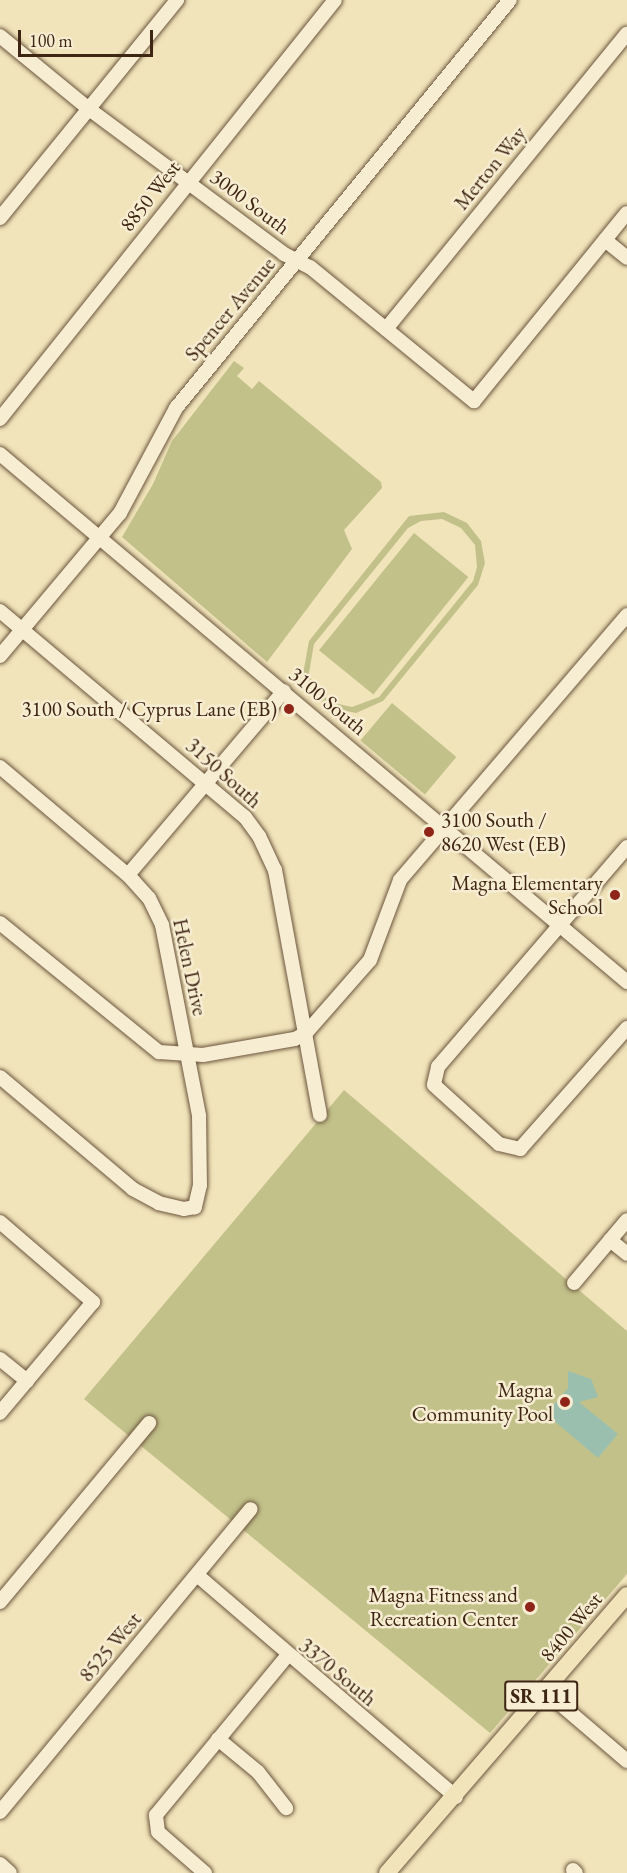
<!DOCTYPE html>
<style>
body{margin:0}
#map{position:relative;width:627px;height:1873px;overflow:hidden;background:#f1e4ba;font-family:"EB Garamond",serif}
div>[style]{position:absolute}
.green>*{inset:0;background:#c2c18a;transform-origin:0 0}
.water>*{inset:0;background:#9bbfaf}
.roads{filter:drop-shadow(0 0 2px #6c553d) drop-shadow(0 0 2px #6c553d)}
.minor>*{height:14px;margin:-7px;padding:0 7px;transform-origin:7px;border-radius:7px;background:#f6edd2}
.major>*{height:16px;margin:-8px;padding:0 8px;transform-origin:8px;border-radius:8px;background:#f1e4ba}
.dots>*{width:16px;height:16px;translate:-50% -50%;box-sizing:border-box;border:3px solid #f6edd2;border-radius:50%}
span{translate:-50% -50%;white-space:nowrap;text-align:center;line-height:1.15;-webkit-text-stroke:5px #f6edd2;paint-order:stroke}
.shield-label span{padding:2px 4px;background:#f6edd2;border:2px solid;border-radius:4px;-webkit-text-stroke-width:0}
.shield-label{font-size:20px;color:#3f2513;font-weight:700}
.street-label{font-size:21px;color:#3f2513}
.poi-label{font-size:21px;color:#3f2513}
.right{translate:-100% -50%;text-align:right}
.left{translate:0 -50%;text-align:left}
.scale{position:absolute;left:18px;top:30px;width:135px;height:27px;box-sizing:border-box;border:3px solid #3f2513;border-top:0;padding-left:8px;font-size:18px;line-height:21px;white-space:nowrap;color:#3f2513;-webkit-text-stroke:4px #f6edd2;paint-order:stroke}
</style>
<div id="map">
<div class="green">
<div style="clip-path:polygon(234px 361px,244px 368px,237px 376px,252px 389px,259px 381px,381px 482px,382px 488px,344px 530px,352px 549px,267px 662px,122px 537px,153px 484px,172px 441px)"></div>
<div style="clip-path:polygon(evenodd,444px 512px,467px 523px,481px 541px,485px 563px,478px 585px,383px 701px,356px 713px,327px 707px,309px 689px,303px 674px,309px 641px,409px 516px,444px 512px,442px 519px,461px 528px,475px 545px,477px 567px,473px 581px,379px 697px,352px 707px,330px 702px,314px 686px,309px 673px,314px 644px,408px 528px,421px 521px,442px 519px)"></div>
<div style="left:414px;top:533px;width:70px;height:151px;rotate:39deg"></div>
<div style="left:392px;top:703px;width:84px;height:49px;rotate:40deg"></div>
<div style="clip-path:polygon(344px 1090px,627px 1331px,627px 1574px,490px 1733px,84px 1399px)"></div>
</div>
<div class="water">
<div style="clip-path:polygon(568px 1371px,591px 1379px,598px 1397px,579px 1402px,618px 1434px,598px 1458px,546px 1414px,568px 1388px)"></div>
</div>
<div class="roads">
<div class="minor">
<div style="left:0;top:36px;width:115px;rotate:39.4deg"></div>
<div style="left:89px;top:109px;width:243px;rotate:36.6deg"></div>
<div style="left:284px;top:254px;width:29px;rotate:27deg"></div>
<div style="left:310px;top:267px;width:212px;rotate:39.3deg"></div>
<div style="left:474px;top:401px;width:242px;rotate:-50.9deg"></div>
<div style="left:0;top:218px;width:281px;rotate:-50.9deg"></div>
<div style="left:605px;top:240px;width:28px;rotate:39deg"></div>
<div style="left:386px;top:329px;width:381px;rotate:-50.8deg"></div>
<div style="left:0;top:419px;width:536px;rotate:-51.36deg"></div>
<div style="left:0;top:454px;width:820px;rotate:40.1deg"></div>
<div style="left:0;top:611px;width:320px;rotate:40.1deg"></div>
<div style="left:245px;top:817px;width:24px;rotate:54deg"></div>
<div style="left:259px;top:836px;width:38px;rotate:65deg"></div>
<div style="left:275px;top:870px;width:249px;rotate:79.6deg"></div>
<div style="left:0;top:656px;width:187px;rotate:-50deg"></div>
<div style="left:120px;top:513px;width:119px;rotate:-61.9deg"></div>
<div style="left:176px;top:408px;width:527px;rotate:-50.7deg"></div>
<div style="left:0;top:767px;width:167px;rotate:40.2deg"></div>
<div style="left:128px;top:875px;width:31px;rotate:48deg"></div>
<div style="left:149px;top:898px;width:30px;rotate:64deg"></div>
<div style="left:162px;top:925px;width:195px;rotate:79deg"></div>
<div style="left:199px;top:1116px;width:69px;rotate:89.2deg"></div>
<div style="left:200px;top:1185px;width:23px;rotate:103deg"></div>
<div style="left:195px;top:1207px;width:11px;rotate:170deg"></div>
<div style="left:184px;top:1209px;width:26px;rotate:-167deg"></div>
<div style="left:159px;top:1203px;width:30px;rotate:-152deg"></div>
<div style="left:133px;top:1189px;width:174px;rotate:-139.9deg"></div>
<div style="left:627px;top:847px;width:290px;rotate:130.7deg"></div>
<div style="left:438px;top:1067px;width:18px;rotate:103deg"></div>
<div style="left:434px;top:1085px;width:88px;rotate:42.2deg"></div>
<div style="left:499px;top:1144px;width:22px;rotate:13deg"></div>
<div style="left:520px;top:1149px;width:162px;rotate:-48.5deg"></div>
<div style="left:128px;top:875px;width:241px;rotate:-49.7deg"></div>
<div style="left:0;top:923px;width:205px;rotate:39.1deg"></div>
<div style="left:159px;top:1052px;width:44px;rotate:3.9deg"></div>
<div style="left:203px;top:1055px;width:93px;rotate:-9.9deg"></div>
<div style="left:295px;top:1039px;width:13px;rotate:-29deg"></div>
<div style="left:306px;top:1033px;width:97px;rotate:-48.8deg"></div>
<div style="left:370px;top:960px;width:85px;rotate:-69.4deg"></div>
<div style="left:400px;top:880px;width:349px;rotate:-49.4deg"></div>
<div style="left:0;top:1222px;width:123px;rotate:40.7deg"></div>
<div style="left:93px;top:1302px;width:145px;rotate:130deg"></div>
<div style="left:610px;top:1240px;width:22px;rotate:39deg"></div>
<div style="left:574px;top:1283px;width:82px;rotate:-49.9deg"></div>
<div style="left:0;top:1359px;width:35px;rotate:39deg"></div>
<div style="left:197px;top:1575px;width:341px;rotate:40.6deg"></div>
<div style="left:0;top:1602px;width:233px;rotate:-50.2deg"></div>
<div style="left:545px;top:1691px;width:108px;rotate:40.5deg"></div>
<div style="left:218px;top:1739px;width:52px;rotate:39.5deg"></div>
<div style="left:258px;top:1772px;width:46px;rotate:52.1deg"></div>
<div style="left:0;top:1812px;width:393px;rotate:-50.4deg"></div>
<div style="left:0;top:1864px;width:13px;rotate:42deg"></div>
<div style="left:573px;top:1870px;width:4px;rotate:45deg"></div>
<div style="left:205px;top:1873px;width:62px;rotate:-138.9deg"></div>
<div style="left:158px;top:1832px;width:17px;rotate:-97deg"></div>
<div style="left:156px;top:1815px;width:206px;rotate:-50.5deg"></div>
</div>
<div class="major">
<div style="left:387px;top:1873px;width:367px;rotate:-49.2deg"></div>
</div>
</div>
<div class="dots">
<div style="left:289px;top:709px;background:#8f2418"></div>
<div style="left:429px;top:832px;background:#8f2418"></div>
<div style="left:615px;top:895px;background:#8f2418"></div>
<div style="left:565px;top:1402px;background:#8f2418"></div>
<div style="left:530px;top:1607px;background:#8f2418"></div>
</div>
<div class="shield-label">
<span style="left:541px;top:1696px">SR 111</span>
</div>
<div class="street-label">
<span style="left:490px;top:168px;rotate:-51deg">Merton Way</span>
<span style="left:150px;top:196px;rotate:-52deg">8850 West</span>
<span style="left:250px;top:202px;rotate:37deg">3000 South</span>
<span style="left:230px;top:309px;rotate:-50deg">Spencer Avenue</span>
<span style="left:328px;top:701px;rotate:40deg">3100 South</span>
<span style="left:224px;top:773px;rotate:42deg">3150 South</span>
<span style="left:190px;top:967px;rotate:78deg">Helen Drive</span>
<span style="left:571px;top:1627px;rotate:-50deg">8400 West</span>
<span style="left:110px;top:1647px;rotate:-50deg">8525 West</span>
<span style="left:338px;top:1672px;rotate:40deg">3370 South</span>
</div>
<div class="poi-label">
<span class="right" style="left:277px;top:709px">3100 South / Cyprus Lane (EB)</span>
<span class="left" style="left:441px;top:832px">3100 South /<br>8620 West (EB)</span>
<span class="right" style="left:603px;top:895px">Magna Elementary<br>School</span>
<span class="right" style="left:553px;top:1402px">Magna<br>Community Pool</span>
<span class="right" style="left:518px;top:1607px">Magna Fitness and<br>Recreation Center</span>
</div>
<div class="scale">100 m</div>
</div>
